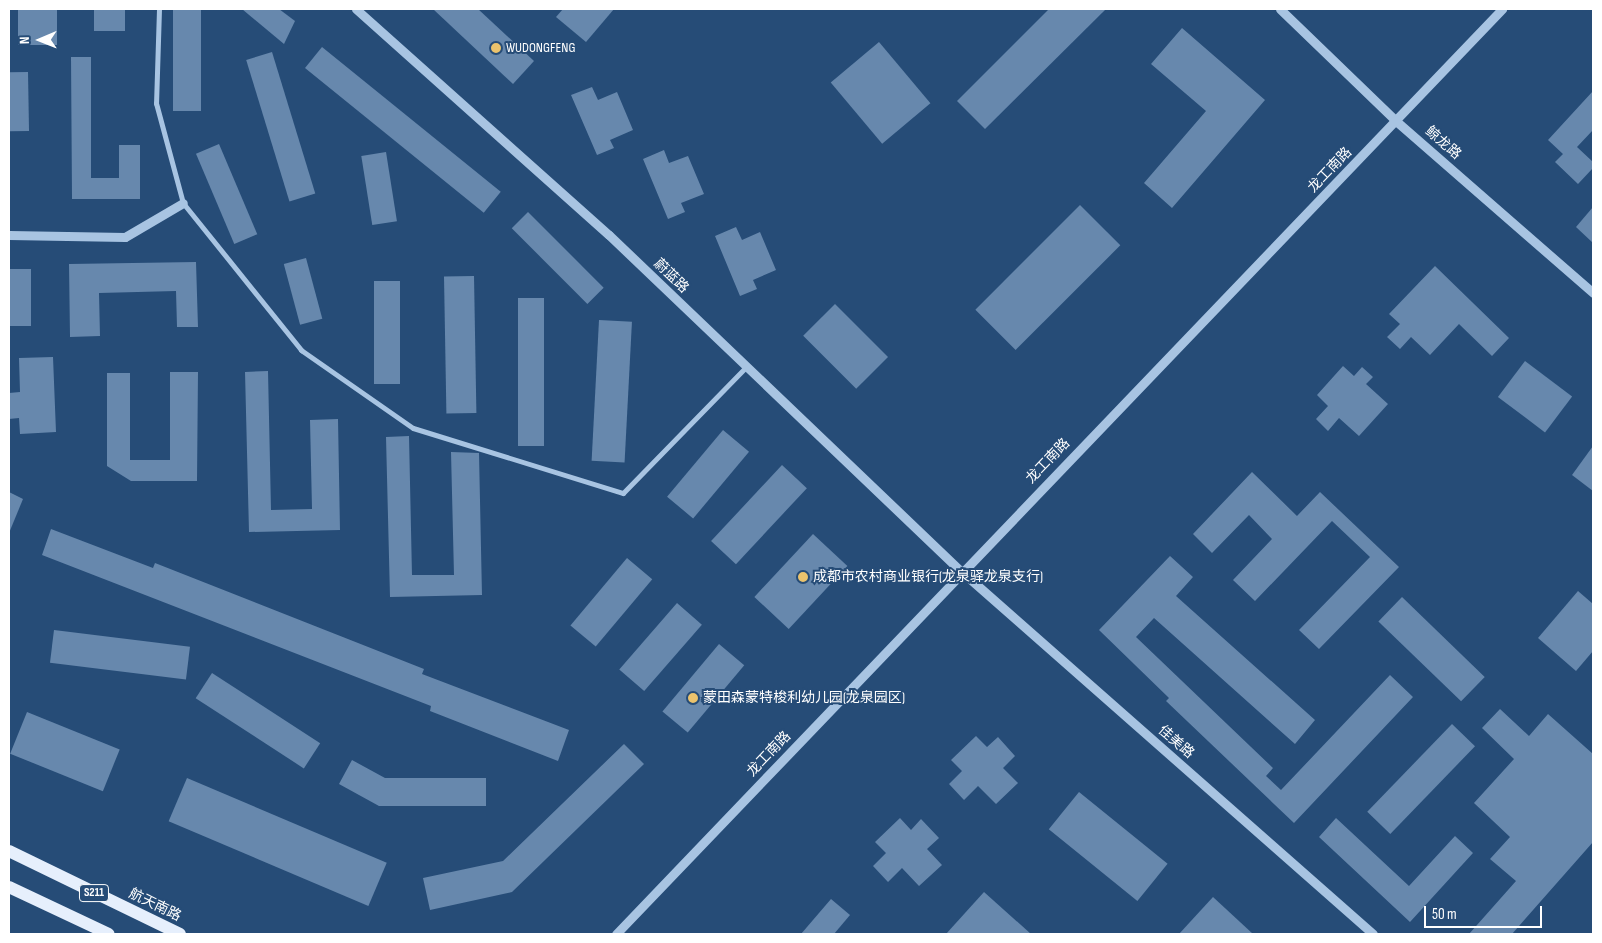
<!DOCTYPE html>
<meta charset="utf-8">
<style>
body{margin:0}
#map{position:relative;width:1602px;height:943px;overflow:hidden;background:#264c77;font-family:"Sofia Sans Condensed","Noto Sans SC",sans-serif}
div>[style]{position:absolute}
.building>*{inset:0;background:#6788ad;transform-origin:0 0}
.minor>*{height:5px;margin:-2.5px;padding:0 2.5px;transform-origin:2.5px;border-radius:2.5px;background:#a8c4e2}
.tertiary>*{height:9px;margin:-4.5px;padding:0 4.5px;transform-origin:4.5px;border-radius:4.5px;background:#a8c4e2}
.primary>*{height:12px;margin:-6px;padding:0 6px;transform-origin:6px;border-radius:6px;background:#e6effc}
.dots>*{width:14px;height:14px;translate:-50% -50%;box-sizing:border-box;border:2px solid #264c77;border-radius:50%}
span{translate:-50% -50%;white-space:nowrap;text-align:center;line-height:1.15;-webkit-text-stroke:4px #264c77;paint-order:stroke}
.shield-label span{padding:1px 4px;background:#264c77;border:1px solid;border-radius:4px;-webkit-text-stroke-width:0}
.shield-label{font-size:12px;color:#fff;font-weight:700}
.poi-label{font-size:14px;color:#fff}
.left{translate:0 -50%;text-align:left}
.street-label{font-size:14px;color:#fff}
.frame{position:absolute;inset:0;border:10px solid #fff;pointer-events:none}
.north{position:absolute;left:15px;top:15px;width:50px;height:50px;-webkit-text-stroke:4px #264c77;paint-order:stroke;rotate:269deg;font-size:14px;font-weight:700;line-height:20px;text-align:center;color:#fff}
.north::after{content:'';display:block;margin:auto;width:18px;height:22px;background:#fff;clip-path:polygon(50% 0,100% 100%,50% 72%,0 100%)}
.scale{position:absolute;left:1424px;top:906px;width:118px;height:22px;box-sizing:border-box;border:2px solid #fff;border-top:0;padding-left:6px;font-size:15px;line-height:18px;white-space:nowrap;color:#fff;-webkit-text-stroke:4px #264c77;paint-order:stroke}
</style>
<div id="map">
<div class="building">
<div style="left:94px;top:9px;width:31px;height:22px"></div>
<div style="left:173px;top:9px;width:28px;height:102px"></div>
<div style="clip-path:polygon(242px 9px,279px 9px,295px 21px,284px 44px)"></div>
<div style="clip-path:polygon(433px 9px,478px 9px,534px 61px,513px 84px)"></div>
<div style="clip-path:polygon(563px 9px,614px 9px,586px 42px,556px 17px)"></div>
<div style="clip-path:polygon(1049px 9px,1106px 9px,985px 129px,957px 101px)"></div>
<div style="left:18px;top:10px;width:39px;height:35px"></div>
<div style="clip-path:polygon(1182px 28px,1265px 100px,1172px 208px,1144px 183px,1206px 111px,1151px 64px)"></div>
<div style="left:879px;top:42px;width:80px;height:63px;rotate:50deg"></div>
<div style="left:322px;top:47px;width:230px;height:27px;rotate:39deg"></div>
<div style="left:272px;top:52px;width:148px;height:27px;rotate:73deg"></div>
<div style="clip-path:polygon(71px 57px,91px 57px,91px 178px,119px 178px,119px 145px,140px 145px,140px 199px,72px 199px)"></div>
<div style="left:28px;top:72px;width:59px;height:19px;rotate:89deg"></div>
<div style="clip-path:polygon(592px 87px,598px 100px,617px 92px,633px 130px,610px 140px,614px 148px,597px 155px,571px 95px)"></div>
<div style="clip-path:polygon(1593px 91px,1593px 130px,1577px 147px,1593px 162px,1593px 168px,1578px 184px,1555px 162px,1563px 154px,1548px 140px)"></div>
<div style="left:219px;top:144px;width:98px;height:25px;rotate:67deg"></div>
<div style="clip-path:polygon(664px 150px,669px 163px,688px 156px,704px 194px,681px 203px,685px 212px,668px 219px,643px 159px)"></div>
<div style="left:386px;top:152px;width:70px;height:25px;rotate:81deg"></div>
<div style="left:1080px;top:205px;width:57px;height:148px;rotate:45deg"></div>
<div style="clip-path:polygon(1593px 207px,1593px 243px,1576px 227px)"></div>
<div style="left:528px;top:212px;width:107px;height:23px;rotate:45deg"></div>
<div style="clip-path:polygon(736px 227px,742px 240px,760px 232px,776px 270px,753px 280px,757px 289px,740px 296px,715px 236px)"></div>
<div style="left:306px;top:258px;width:63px;height:23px;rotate:75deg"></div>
<div style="clip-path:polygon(196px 262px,198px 327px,177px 327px,176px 291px,99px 293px,100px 336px,70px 337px,69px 264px)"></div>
<div style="clip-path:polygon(1435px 266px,1509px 338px,1492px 356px,1459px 324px,1430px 355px,1411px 337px,1400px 349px,1387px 337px,1400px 324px,1389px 314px)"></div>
<div style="left:9px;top:269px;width:22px;height:57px"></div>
<div style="left:474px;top:276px;width:137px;height:30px;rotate:89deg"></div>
<div style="left:374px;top:281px;width:26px;height:103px"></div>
<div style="left:518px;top:298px;width:26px;height:148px"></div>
<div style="left:835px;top:304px;width:75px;height:45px;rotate:45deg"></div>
<div style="left:599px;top:320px;width:33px;height:141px;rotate:3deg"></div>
<div style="clip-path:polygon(53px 357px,56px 432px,20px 434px,19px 418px,9px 419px,9px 393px,20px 392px,19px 358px)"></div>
<div style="left:1525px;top:361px;width:59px;height:45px;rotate:37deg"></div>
<div style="clip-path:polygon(1343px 366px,1354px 376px,1362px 367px,1373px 377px,1366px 384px,1388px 404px,1359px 436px,1339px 418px,1328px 431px,1316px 419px,1328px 406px,1317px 395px)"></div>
<div style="clip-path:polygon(268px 371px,271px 510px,312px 509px,310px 420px,338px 419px,340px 530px,249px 532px,245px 372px)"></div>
<div style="clip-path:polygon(170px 372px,198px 372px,197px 481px,131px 481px,107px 466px,107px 373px,130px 373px,130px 460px,170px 460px)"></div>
<div style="left:723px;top:430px;width:34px;height:87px;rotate:40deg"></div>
<div style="clip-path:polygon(409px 436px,412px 575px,454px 575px,451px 452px,479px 453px,482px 595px,390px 597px,386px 437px)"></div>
<div style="clip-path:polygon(1593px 446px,1593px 491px,1572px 475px)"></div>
<div style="left:782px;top:465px;width:34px;height:104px;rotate:43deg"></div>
<div style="clip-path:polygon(1252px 472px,1297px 516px,1320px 492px,1399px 567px,1319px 649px,1299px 630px,1370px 557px,1332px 521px,1255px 601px,1233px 580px,1272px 539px,1249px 515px,1212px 553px,1193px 534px)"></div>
<div style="clip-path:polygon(9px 492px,23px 499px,9px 533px)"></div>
<div style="clip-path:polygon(51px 529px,153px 568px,155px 563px,424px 669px,422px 674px,569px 730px,558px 761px,430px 711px,431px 706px,42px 555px)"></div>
<div style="left:813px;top:534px;width:47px;height:86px;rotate:43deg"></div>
<div style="clip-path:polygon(1170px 556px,1193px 577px,1176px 596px,1315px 720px,1295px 744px,1154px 618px,1136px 637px,1273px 768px,1266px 776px,1281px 790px,1390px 675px,1413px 697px,1294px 823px,1166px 701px,1169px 698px,1099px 630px)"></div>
<div style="left:627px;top:558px;width:33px;height:88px;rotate:40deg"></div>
<div style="clip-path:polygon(1578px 591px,1593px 604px,1593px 651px,1576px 671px,1538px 638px)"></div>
<div style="left:1402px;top:597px;width:115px;height:34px;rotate:44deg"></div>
<div style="left:677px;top:603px;width:33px;height:88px;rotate:41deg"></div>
<div style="left:54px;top:630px;width:137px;height:33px;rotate:7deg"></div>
<div style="left:719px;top:644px;width:33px;height:88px;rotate:40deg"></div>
<div style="left:212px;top:673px;width:129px;height:30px;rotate:33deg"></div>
<div style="clip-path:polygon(1500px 709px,1529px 736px,1548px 714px,1593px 754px,1593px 842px,1512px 934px,1469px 934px,1516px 881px,1490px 859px,1510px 837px,1474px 803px,1514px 759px,1482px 728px)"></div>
<div style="left:27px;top:712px;width:100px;height:45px;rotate:22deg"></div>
<div style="left:1452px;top:724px;width:32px;height:122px;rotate:44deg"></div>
<div style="clip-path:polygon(976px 736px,987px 747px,998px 737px,1015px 756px,1003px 768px,1018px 783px,996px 804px,978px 786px,964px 800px,949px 784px,962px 771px,951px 760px)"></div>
<div style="clip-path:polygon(624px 744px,644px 764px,512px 892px,430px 910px,423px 878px,503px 861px)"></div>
<div style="clip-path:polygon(352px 760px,385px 778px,486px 778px,486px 806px,379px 806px,339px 784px)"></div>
<div style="left:187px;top:778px;width:217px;height:47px;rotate:23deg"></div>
<div style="left:1079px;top:792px;width:114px;height:48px;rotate:39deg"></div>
<div style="clip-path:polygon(900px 818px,911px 830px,921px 819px,939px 838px,927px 849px,942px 865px,919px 886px,902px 868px,888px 882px,873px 866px,886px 853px,875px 842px)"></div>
<div style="clip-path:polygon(1336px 818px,1409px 886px,1455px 836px,1473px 853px,1410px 922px,1319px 837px)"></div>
<div style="clip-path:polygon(984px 892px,1031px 934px,946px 934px)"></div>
<div style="clip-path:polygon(1213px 897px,1253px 934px,1179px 934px)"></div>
<div style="clip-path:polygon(831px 899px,850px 915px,834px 934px,801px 934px)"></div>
</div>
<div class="minor">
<div style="left:159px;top:9px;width:94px;rotate:91.8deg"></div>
<div style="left:156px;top:103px;width:104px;rotate:74.9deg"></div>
<div style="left:183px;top:203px;width:189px;rotate:51.2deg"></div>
<div style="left:301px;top:350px;width:136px;rotate:34.9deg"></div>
<div style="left:413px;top:428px;width:220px;rotate:17.2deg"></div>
<div style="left:623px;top:493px;width:176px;rotate:-45.7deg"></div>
</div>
<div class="tertiary">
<div style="left:356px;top:9px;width:339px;rotate:41.8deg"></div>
<div style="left:609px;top:235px;width:487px;rotate:43.7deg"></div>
<div style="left:961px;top:571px;width:549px;rotate:41.38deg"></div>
<div style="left:1280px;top:9px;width:161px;rotate:44deg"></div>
<div style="left:1396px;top:121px;width:262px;rotate:41.1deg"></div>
<div style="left:9px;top:235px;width:116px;rotate:1deg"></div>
<div style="left:125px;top:237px;width:67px;rotate:-30.4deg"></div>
<div style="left:616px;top:934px;width:1281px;rotate:-46.23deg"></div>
</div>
<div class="primary">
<div style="left:9px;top:851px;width:190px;rotate:25.9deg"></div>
<div style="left:9px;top:887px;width:110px;rotate:25.2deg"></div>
</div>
<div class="dots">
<div style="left:496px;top:48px;background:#ebc36d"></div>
<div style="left:803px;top:577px;background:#ebc36d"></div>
<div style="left:693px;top:698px;background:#ebc36d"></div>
</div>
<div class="shield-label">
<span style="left:94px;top:893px">S211</span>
</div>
<div class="poi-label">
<span class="left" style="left:506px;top:48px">WUDONGFENG</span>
<span class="left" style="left:813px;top:577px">成都市农村商业银行(龙泉驿龙泉支行)</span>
<span class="left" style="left:703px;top:698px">蒙田森蒙特梭利幼儿园(龙泉园区)</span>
</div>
<div class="street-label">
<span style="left:1443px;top:143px;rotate:41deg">鲸龙路</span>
<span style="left:1330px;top:170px;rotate:-46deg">龙工南路</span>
<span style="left:671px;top:276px;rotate:44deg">蔚蓝路</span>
<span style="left:1048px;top:461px;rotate:-46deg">龙工南路</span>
<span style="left:1176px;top:742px;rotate:41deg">佳美路</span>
<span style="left:769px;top:754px;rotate:-46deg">龙工南路</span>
<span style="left:155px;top:905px;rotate:26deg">航天南路</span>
</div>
<div class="frame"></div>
<div class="north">N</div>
<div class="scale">50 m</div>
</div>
